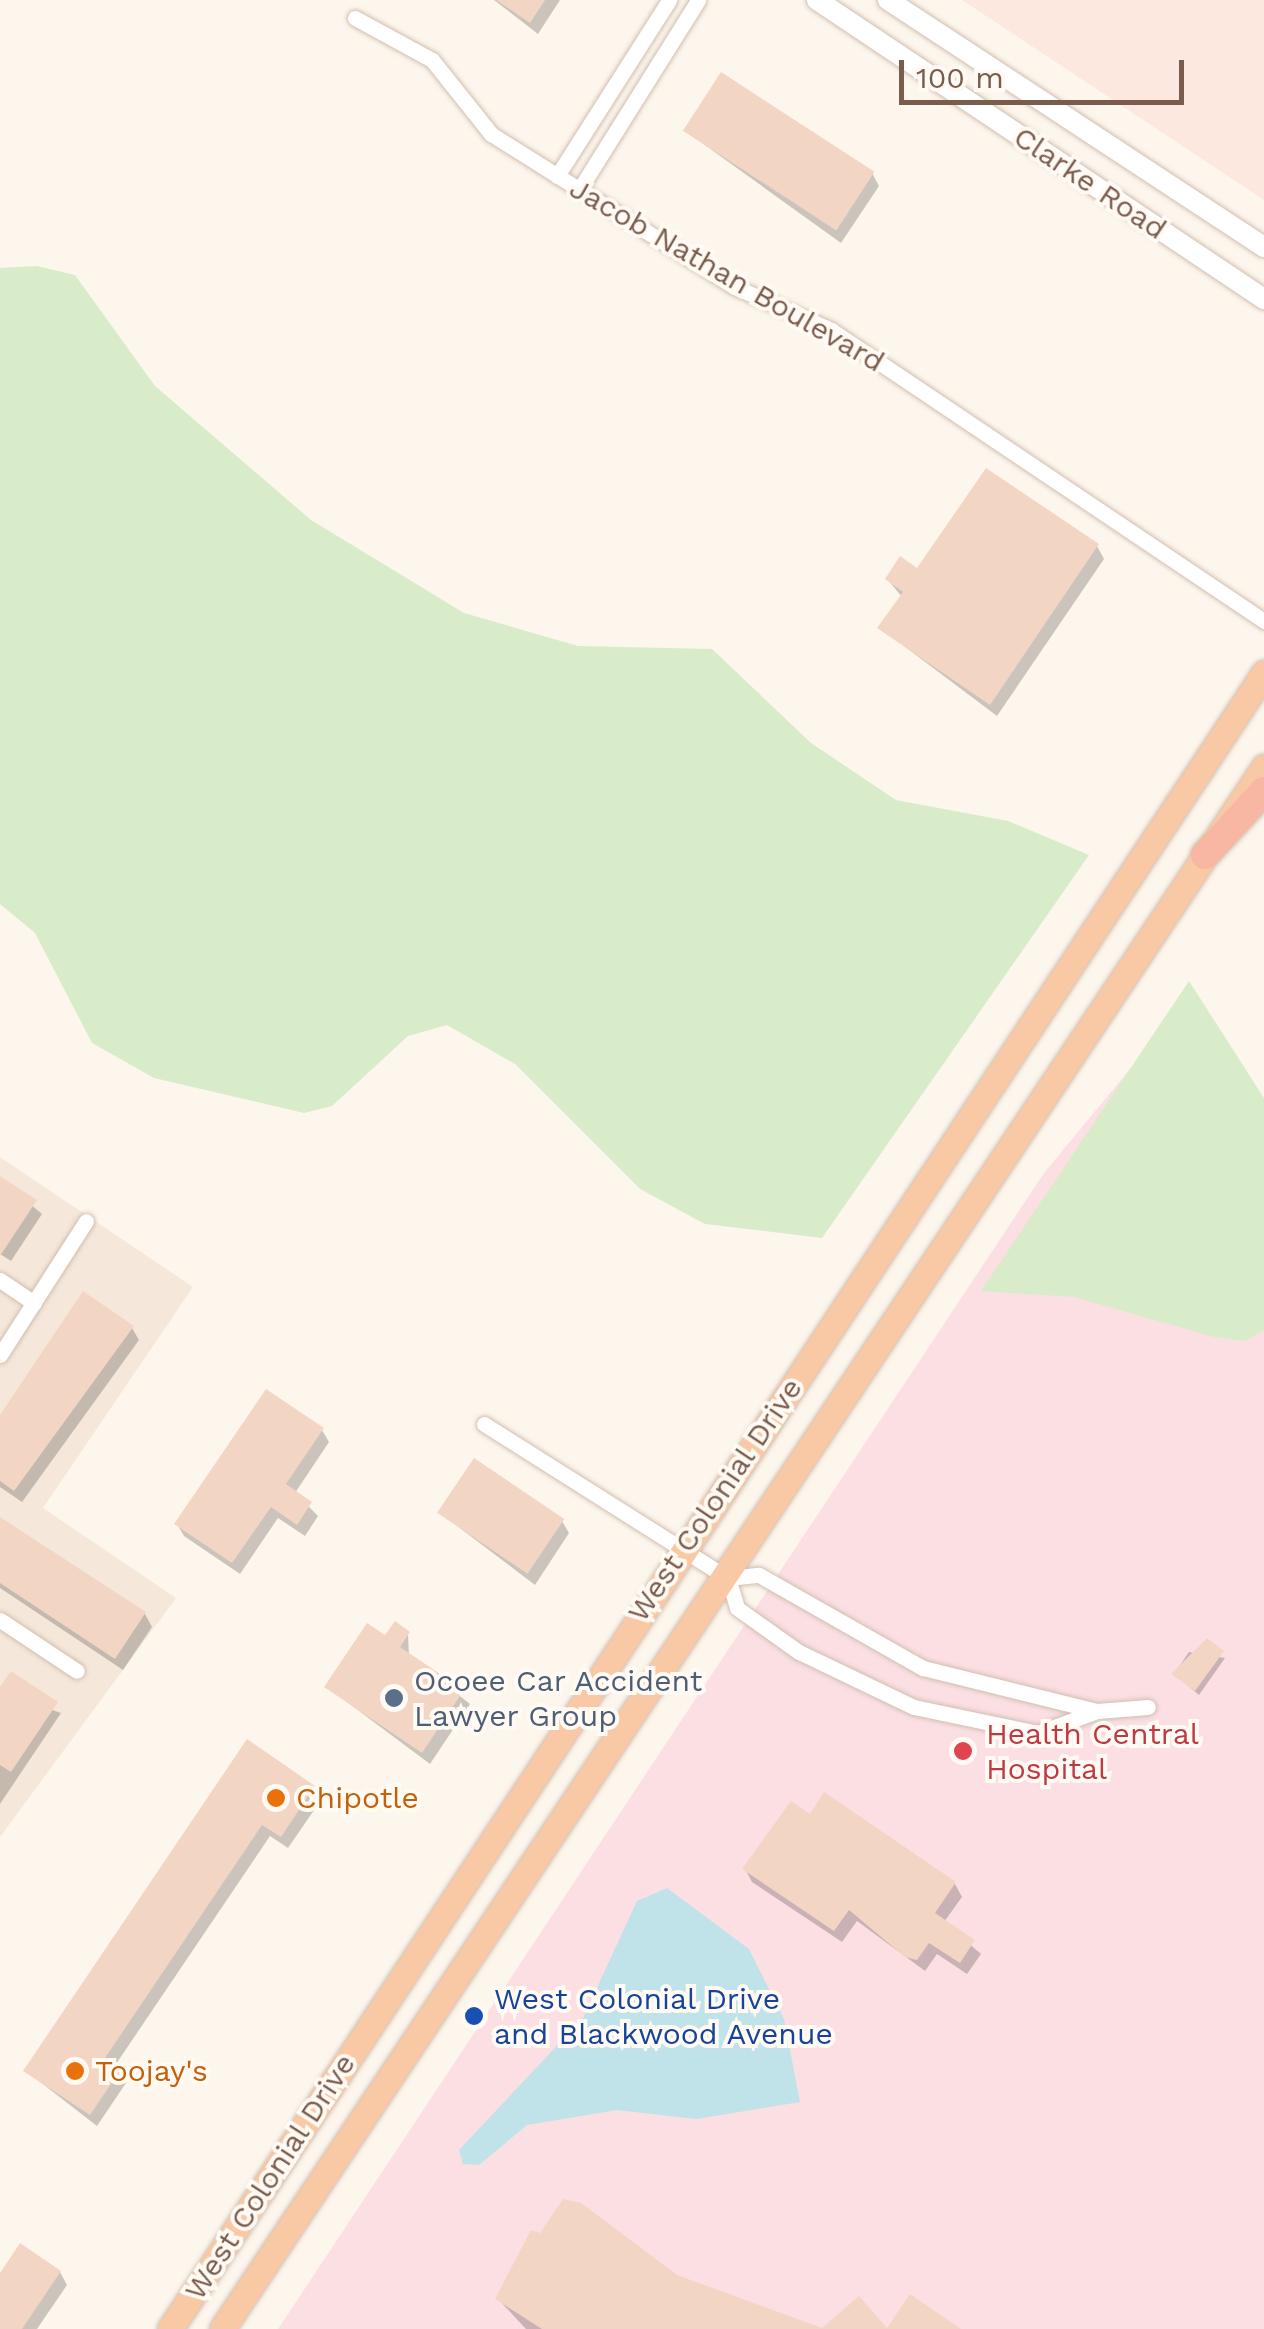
<!DOCTYPE html>
<style>
body{margin:0}
#map{position:relative;width:1264px;height:2329px;overflow:hidden;background:#fdf6ec;font-family:"Work Sans",sans-serif}
div>[style]{position:absolute}
.residential>*{inset:0;background:#f5e8da}
.commercial>*{inset:0;background:#fde8e0}
.medical>*{inset:0;background:#fbdfe3}
.green>*{inset:0;background:#d8ecc9}
.water>*{inset:0;background:#bfe3e8}
.shadow>*{inset:0;background:#0003}
.building>*{inset:0;background:#f3d5c3;transform-origin:0 0}
.roads{filter:drop-shadow(0 0 2px #d1beb0) drop-shadow(0 0 2px #d1beb0)}
.minor>*{height:15px;margin:-7.5px;padding:0 7.5px;transform-origin:7.5px;border-radius:7.5px;background:#fff}
.tertiary>*{height:20px;margin:-10px;padding:0 10px;transform-origin:10px;border-radius:10px;background:#fff}
.trunk>*{height:25px;margin:-12.5px;padding:0 12.5px;transform-origin:12.5px;border-radius:12.5px;background:#f9c8a4}
.motorway>*{height:28px;margin:-14px;padding:0 14px;transform-origin:14px;border-radius:14px;background:#f7b7a3}
.dots>*{width:28px;height:28px;translate:-50% -50%;box-sizing:border-box;border:5px solid #fffaf3;border-radius:50%}
span{translate:-50% -50%;white-space:nowrap;text-align:center;line-height:1.15;-webkit-text-stroke:8px #fffaf3;paint-order:stroke}
.street-label{font-size:30px;color:#7a5c4d}
.service-label{font-size:30px;color:#4e5e75}
.left{translate:0 -50%;text-align:left}
.health-label{font-size:30px;color:#be3a42}
.food-label{font-size:30px;color:#c56008}
.transit-label{font-size:30px;color:#164399}
.scale{position:absolute;left:899px;top:60px;width:285px;height:45px;box-sizing:border-box;border:5px solid #7a5c4d;border-top:0;padding-left:12px;font-size:30px;line-height:35px;white-space:nowrap;color:#7a5c4d;-webkit-text-stroke:8px #fffaf3;paint-order:stroke}
</style>
<div id="map">
<div class="residential">
<div style="clip-path:polygon(0 1157px,193px 1287px,43px 1508px,176px 1598px,0 1837px)"></div>
</div>
<div class="commercial">
<div style="clip-path:polygon(962px 0,1264px 0,1264px 200px)"></div>
</div>
<div class="medical">
<div style="clip-path:polygon(1154px 1040px,1264px 1113px,1264px 2329px,278px 2329px,1044px 1173px)"></div>
</div>
<div class="green">
<div style="clip-path:polygon(37px 266px,75px 275px,155px 386px,311px 520px,464px 613px,578px 646px,712px 649px,811px 743px,896px 800px,1008px 821px,1089px 855px,822px 1238px,705px 1224px,640px 1189px,515px 1064px,447px 1025px,408px 1036px,332px 1106px,304px 1113px,154px 1078px,92px 1043px,35px 933px,0 904px,0 268px)"></div>
<div style="clip-path:polygon(1189px 981px,1264px 1098px,1264px 1330px,1245px 1341px,1214px 1337px,1074px 1297px,981px 1291px)"></div>
</div>
<div class="water">
<div style="clip-path:polygon(667px 1888px,749px 1949px,784px 2019px,800px 2102px,696px 2119px,617px 2110px,527px 2125px,479px 2165px,463px 2164px,459px 2150px,583px 2018px,637px 1901px)"></div>
</div>
<div class="shadow">
<div style="clip-path:polygon(494px 0,560px 0,538px 34px)"></div>
<div style="clip-path:polygon(684px 130px,872px 173px,879px 186px,841px 243px)"></div>
<div style="clip-path:polygon(1097px 546px,1104px 559px,997px 716px,880px 628px,902px 597px,888px 580px)"></div>
<div style="clip-path:polygon(0 1179px,42px 1214px,11px 1261px,0 1254px)"></div>
<div style="clip-path:polygon(132px 1328px,139px 1340px,22px 1502px,0 1487px,0 1420px)"></div>
<div style="clip-path:polygon(322px 1430px,329px 1442px,295px 1493px,318px 1516px,305px 1536px,278px 1518px,240px 1574px,184px 1536px,177px 1524px)"></div>
<div style="clip-path:polygon(440px 1513px,562px 1521px,569px 1533px,535px 1585px)"></div>
<div style="clip-path:polygon(0 1519px,145px 1614px,152px 1627px,123px 1670px,0 1588px)"></div>
<div style="clip-path:polygon(408px 1634px,409px 1656px,470px 1704px,430px 1764px,327px 1687px,386px 1639px)"></div>
<div style="clip-path:polygon(1189px 1652px,1225px 1658px,1199px 1695px,1174px 1674px)"></div>
<div style="clip-path:polygon(0 1692px,61px 1713px,0 1804px)"></div>
<div style="clip-path:polygon(247px 1743px,321px 1800px,288px 1848px,270px 1836px,114px 2067px,126px 2083px,97px 2126px,26px 2071px)"></div>
<div style="clip-path:polygon(811px 1817px,955px 1884px,962px 1897px,944px 1922px,981px 1954px,967px 1974px,937px 1954px,925px 1971px,857px 1921px,842px 1942px,752px 1882px,745px 1869px)"></div>
<div style="clip-path:polygon(60px 2272px,67px 2285px,37px 2329px,0 2329px,0 2277px)"></div>
<div style="clip-path:polygon(675px 2278px,821px 2329px,526px 2329px,498px 2299px)"></div>
</div>
<div class="building">
<div style="clip-path:polygon(496px 0,545px 0,530px 23px)"></div>
<div style="left:721px;top:72px;width:183px;height:70px;rotate:33deg"></div>
<div style="clip-path:polygon(986px 468px,1099px 544px,990px 705px,877px 628px,903px 592px,885px 579px,900px 556px,917px 568px)"></div>
<div style="clip-path:polygon(0 1176px,37px 1200px,0 1256px)"></div>
<div style="clip-path:polygon(83px 1291px,134px 1326px,14px 1491px,0 1481px,0 1415px)"></div>
<div style="clip-path:polygon(266px 1389px,324px 1428px,286px 1484px,312px 1502px,297px 1525px,271px 1507px,232px 1563px,174px 1524px)"></div>
<div style="left:474px;top:1458px;width:109px;height:66px;rotate:34deg"></div>
<div style="clip-path:polygon(0 1517px,146px 1612px,115px 1659px,0 1583px)"></div>
<div style="clip-path:polygon(395px 1621px,410px 1632px,400px 1647px,464px 1690px,422px 1753px,324px 1687px,367px 1623px,385px 1635px)"></div>
<div style="clip-path:polygon(1207px 1638px,1224px 1651px,1195px 1691px,1171px 1674px)"></div>
<div style="clip-path:polygon(11px 1671px,58px 1702px,11px 1772px,0 1765px,0 1687px)"></div>
<div style="clip-path:polygon(247px 1739px,315px 1786px,281px 1837px,262px 1825px,105px 2058px,121px 2069px,90px 2115px,23px 2071px)"></div>
<div style="clip-path:polygon(824px 1792px,956px 1882px,935px 1913px,975px 1940px,960px 1963px,929px 1943px,917px 1960px,905px 1957px,849px 1910px,834px 1931px,742px 1869px,791px 1801px,810px 1814px)"></div>
<div style="clip-path:polygon(563px 2199px,581px 2203px,677px 2275px,822px 2328px,859px 2296px,887px 2328px,910px 2294px,961px 2329px,542px 2329px,495px 2299px,531px 2230px,540px 2233px)"></div>
<div style="clip-path:polygon(20px 2243px,61px 2271px,22px 2329px,0 2329px,0 2273px)"></div>
</div>
<div class="roads">
<div class="minor">
<div style="left:355px;top:18px;width:88px;rotate:28.6deg"></div>
<div style="left:432px;top:60px;width:95px;rotate:51.4deg"></div>
<div style="left:491px;top:134px;width:288px;rotate:32.1deg"></div>
<div style="left:735px;top:287px;width:105px;rotate:24.1deg"></div>
<div style="left:831px;top:330px;width:522px;rotate:33.9deg"></div>
<div style="left:557px;top:176px;width:209px;rotate:-57.5deg"></div>
<div style="left:579px;top:190px;width:224px;rotate:-57.9deg"></div>
<div style="left:0;top:1280px;width:41px;rotate:34.1deg"></div>
<div style="left:0;top:1355px;width:159px;rotate:-57.3deg"></div>
<div style="left:484px;top:1424px;width:289px;rotate:32.3deg"></div>
<div style="left:728px;top:1578px;width:31px;rotate:-6deg"></div>
<div style="left:759px;top:1575px;width:189px;rotate:29.6deg"></div>
<div style="left:923px;top:1668px;width:179px;rotate:13.9deg"></div>
<div style="left:728px;top:1578px;width:31px;rotate:73deg"></div>
<div style="left:737px;top:1608px;width:76px;rotate:35.4deg"></div>
<div style="left:799px;top:1652px;width:127px;rotate:25.6deg"></div>
<div style="left:914px;top:1707px;width:127px;rotate:11.8deg"></div>
<div style="left:1038px;top:1733px;width:63px;rotate:-20.4deg"></div>
<div style="left:1097px;top:1711px;width:51px;rotate:-4.5deg"></div>
<div style="left:0;top:1620px;width:92px;rotate:33.5deg"></div>
</div>
<div class="tertiary">
<div style="left:817px;top:0;width:538px;rotate:33.78deg"></div>
<div style="left:888px;top:0;width:450px;rotate:33.3deg"></div>
</div>
<div class="trunk">
<div style="left:170px;top:2329px;width:1985px;rotate:-56.55deg"></div>
<div style="left:222px;top:2329px;width:1878px;rotate:-56.29deg"></div>
</div>
<div class="motorway">
<div style="left:1205px;top:855px;width:87px;rotate:-47.3deg"></div>
</div>
</div>
<div class="dots">
<div style="left:394px;top:1698px;background:#5c6f8a"></div>
<div style="left:963px;top:1751px;background:#e0444e"></div>
<div style="left:276px;top:1798px;background:#e8710a"></div>
<div style="left:474px;top:2016px;background:#1a4fb4"></div>
<div style="left:75px;top:2071px;background:#e8710a"></div>
</div>
<div class="street-label">
<span style="left:1090px;top:183px;rotate:34deg">Clarke Road</span>
<span style="left:727px;top:275px;rotate:30deg">Jacob Nathan Boulevard</span>
<span style="left:715px;top:1500px;rotate:-56deg">West Colonial Drive</span>
<span style="left:270px;top:2177px;rotate:-57deg">West Colonial Drive</span>
</div>
<div class="service-label">
<span class="left" style="left:414px;top:1698px">Ocoee Car Accident<br>Lawyer Group</span>
</div>
<div class="health-label">
<span class="left" style="left:986px;top:1751px">Health Central<br>Hospital</span>
</div>
<div class="food-label">
<span class="left" style="left:296px;top:1798px">Chipotle</span>
<span class="left" style="left:95px;top:2071px">Toojay's</span>
</div>
<div class="transit-label">
<span class="left" style="left:494px;top:2016px">West Colonial Drive<br>and Blackwood Avenue</span>
</div>
<div class="scale">100 m</div>
</div>
